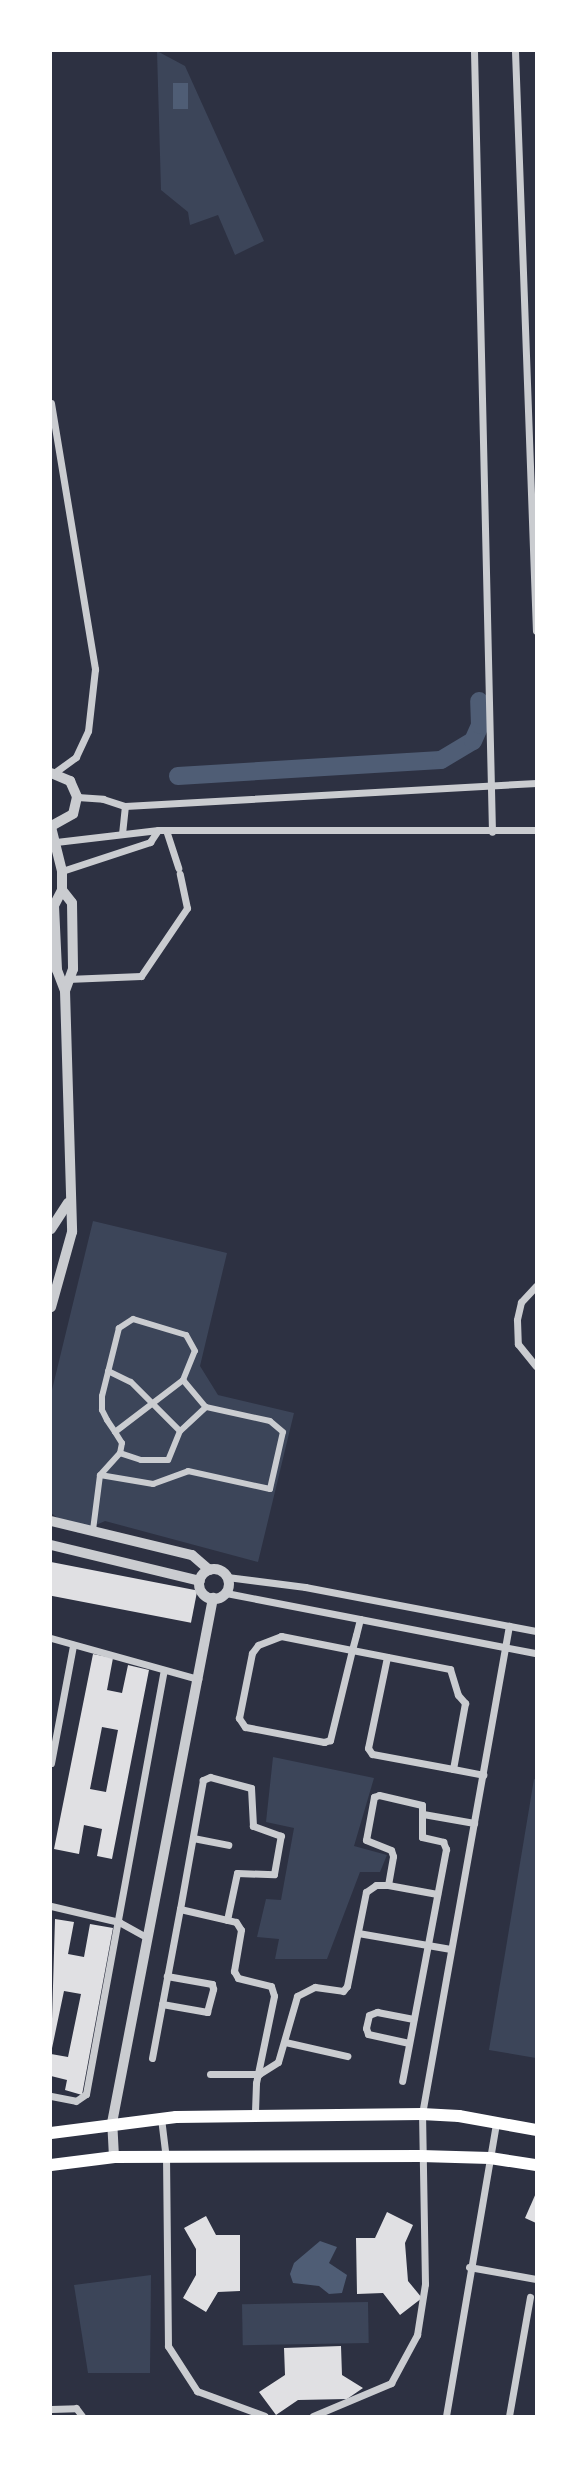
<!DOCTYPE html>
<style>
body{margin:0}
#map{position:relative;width:587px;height:2467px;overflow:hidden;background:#2d3142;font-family:Lato,sans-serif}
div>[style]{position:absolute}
.green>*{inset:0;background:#3c4559;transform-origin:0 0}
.water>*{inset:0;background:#4f5d75;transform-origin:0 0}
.canal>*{height:18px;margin:-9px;padding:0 9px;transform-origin:9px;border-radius:9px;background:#4f5d75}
.building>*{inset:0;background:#e0e0e3;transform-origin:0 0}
.pedestrian>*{height:6px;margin:-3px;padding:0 3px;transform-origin:3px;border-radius:3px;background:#caccd0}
.minor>*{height:7px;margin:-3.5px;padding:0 3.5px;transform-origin:3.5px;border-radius:3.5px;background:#caccd0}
.tertiary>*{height:10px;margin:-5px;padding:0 5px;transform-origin:5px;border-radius:5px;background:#caccd0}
.tertiary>.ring{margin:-5px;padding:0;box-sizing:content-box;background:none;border:10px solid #caccd0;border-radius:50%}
.secondary>*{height:12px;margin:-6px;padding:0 6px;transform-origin:6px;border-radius:6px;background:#fff}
span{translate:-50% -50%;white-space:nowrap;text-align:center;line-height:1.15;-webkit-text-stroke:6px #fff;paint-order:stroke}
.frame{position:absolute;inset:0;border:52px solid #fff;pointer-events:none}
</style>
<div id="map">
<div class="green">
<div style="clip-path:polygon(157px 51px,185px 66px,264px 241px,235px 255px,218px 215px,190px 225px,188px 212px,161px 190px)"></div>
<div style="clip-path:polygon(93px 1221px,227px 1253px,200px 1366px,218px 1395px,294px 1413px,258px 1562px,105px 1521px,78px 1533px,51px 1513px,51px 1394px)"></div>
<div style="clip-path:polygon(273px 1757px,374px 1778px,354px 1846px,387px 1855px,380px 1872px,360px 1872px,327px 1959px,275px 1959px,279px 1939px,257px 1937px,266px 1899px,281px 1900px,294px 1828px,266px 1822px)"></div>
<div style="clip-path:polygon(534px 1779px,536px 1780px,536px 2058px,489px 2050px)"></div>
<div style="clip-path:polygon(151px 2275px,150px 2373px,88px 2373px,74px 2285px)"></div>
<div style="left:368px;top:2302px;width:41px;height:126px;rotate:89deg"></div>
</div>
<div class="water">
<div style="left:173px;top:83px;width:15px;height:26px"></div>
<div style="clip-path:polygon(320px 2241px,337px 2247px,329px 2263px,347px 2275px,342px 2293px,329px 2294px,319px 2286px,293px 2283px,290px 2274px,294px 2263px)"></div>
</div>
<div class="canal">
<div style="left:178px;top:776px;width:263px;rotate:-3.5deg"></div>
<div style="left:441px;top:760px;width:37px;rotate:-31deg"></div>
<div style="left:473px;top:741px;width:17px;rotate:-66deg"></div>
<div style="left:480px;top:725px;width:24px;rotate:-92deg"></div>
</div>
<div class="building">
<div style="left:51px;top:1562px;width:149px;height:33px;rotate:11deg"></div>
<div style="clip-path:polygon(evenodd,93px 1654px,113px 1658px,107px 1690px,122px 1693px,128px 1665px,149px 1670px,112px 1859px,97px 1856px,102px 1829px,84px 1825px,79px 1854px,54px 1849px,93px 1654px,102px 1727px,118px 1730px,106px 1792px,90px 1789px,102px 1727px)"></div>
<div style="clip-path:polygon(55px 1919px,74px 1922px,68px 1954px,84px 1957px,90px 1924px,113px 1928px,82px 2095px,65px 2090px,67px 2080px,51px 2076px,51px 2054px,68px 2057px,81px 1994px,64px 1991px,51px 2053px)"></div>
<div style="clip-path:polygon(536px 2193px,536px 2223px,525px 2218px)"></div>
<div style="clip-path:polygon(387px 2212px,413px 2225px,405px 2243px,408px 2281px,422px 2298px,400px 2315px,383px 2293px,357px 2294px,356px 2238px,375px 2238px)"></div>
<div style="clip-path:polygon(206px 2216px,216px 2235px,240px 2235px,240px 2291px,218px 2292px,206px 2312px,183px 2298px,196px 2275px,196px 2249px,184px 2228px)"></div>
<div style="clip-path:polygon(341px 2346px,342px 2375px,363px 2388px,347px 2399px,298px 2400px,276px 2415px,259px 2392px,285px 2375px,284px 2348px)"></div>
</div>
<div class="pedestrian">
<div style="left:108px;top:1371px;width:25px;rotate:26deg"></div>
<div style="left:131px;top:1382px;width:69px;rotate:45deg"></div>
<div style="left:183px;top:1380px;width:35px;rotate:50deg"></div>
<div style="left:115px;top:1432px;width:86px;rotate:-37.4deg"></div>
<div style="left:183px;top:1380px;width:31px;rotate:-68deg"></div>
<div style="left:195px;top:1351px;width:18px;rotate:-119deg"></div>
<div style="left:186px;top:1335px;width:55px;rotate:-163.2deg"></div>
<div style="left:133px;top:1319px;width:17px;rotate:147deg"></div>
<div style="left:119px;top:1328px;width:70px;rotate:104deg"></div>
<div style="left:102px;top:1396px;width:14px;rotate:90deg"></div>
<div style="left:102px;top:1410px;width:11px;rotate:63deg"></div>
<div style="left:107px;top:1420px;width:14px;rotate:56deg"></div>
<div style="left:115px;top:1432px;width:13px;rotate:58deg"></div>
<div style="left:122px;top:1443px;width:10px;rotate:101deg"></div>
<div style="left:93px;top:1530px;width:55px;rotate:-82.7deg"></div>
<div style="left:100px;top:1475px;width:54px;rotate:9.6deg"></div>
<div style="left:153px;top:1484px;width:37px;rotate:-20deg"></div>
<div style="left:188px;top:1471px;width:84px;rotate:12.4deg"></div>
<div style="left:270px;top:1489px;width:58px;rotate:-77.2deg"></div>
<div style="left:283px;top:1432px;width:17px;rotate:-140deg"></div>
<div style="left:270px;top:1421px;width:66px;rotate:-167.7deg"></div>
<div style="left:206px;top:1407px;width:35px;rotate:137deg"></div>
<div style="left:180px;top:1431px;width:31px;rotate:112deg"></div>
<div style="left:168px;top:1460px;width:27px;rotate:180deg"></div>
<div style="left:141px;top:1460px;width:22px;rotate:-162deg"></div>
<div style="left:120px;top:1453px;width:30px;rotate:132deg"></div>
</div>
<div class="minor">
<div style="left:474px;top:51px;width:781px;rotate:88.68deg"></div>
<div style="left:515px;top:51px;width:580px;rotate:87.93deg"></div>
<div style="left:51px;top:403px;width:270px;rotate:80.6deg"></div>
<div style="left:95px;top:669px;width:62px;rotate:96.4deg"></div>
<div style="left:88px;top:731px;width:29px;rotate:115deg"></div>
<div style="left:76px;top:757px;width:27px;rotate:144deg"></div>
<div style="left:77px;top:797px;width:26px;rotate:4deg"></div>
<div style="left:103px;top:799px;width:23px;rotate:18deg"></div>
<div style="left:125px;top:806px;width:412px;rotate:-3.2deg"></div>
<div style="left:166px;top:830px;width:40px;rotate:72deg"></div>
<div style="left:122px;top:834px;width:28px;rotate:-84deg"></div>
<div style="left:56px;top:842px;width:103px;rotate:-6.7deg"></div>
<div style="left:158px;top:830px;width:378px"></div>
<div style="left:62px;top:871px;width:93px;rotate:-18.2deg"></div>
<div style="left:150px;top:842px;width:14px;rotate:-56deg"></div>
<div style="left:67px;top:979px;width:74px;rotate:-2.3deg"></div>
<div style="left:141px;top:976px;width:82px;rotate:-55.9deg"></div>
<div style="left:187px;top:908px;width:35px;rotate:-102deg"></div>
<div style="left:536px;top:1286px;width:22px;rotate:133deg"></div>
<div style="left:521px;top:1302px;width:18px;rotate:103deg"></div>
<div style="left:517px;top:1320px;width:24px;rotate:88deg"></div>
<div style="left:518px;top:1344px;width:28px;rotate:51deg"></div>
<div style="left:227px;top:1577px;width:79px;rotate:7.3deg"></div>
<div style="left:305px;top:1587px;width:235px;rotate:10.8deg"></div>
<div style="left:226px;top:1593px;width:316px;rotate:11deg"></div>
<div style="left:360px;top:1619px;width:16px;rotate:104deg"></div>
<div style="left:356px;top:1635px;width:16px;rotate:105deg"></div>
<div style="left:352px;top:1650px;width:93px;rotate:103.7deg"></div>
<div style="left:330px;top:1740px;width:6px;rotate:162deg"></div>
<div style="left:324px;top:1742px;width:80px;rotate:-169.2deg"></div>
<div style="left:245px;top:1727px;width:11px;rotate:-124deg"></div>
<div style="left:239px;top:1718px;width:66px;rotate:-78.7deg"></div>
<div style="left:252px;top:1653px;width:10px;rotate:-53deg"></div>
<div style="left:258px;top:1645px;width:25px;rotate:-21deg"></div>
<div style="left:281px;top:1636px;width:72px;rotate:11.2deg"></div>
<div style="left:352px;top:1650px;width:100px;rotate:11deg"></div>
<div style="left:450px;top:1669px;width:27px;rotate:73deg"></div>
<div style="left:458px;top:1695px;width:11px;rotate:49deg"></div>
<div style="left:465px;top:1703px;width:67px;rotate:100.3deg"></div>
<div style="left:453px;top:1769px;width:82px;rotate:-169.5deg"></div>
<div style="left:372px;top:1754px;width:7px;rotate:-124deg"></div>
<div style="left:368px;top:1748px;width:93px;rotate:-78.2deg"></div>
<div style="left:51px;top:1638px;width:153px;rotate:15.6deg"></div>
<div style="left:51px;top:1763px;width:120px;rotate:-79.4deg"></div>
<div style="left:453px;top:1769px;width:31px;rotate:11deg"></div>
<div style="left:423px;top:1814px;width:52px;rotate:10deg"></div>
<div style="left:193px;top:1838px;width:36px;rotate:11deg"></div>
<div style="left:388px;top:1885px;width:50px;rotate:10.4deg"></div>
<div style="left:51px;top:1906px;width:70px;rotate:13.2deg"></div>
<div style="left:119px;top:1922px;width:33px;rotate:29deg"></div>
<div style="left:227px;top:1920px;width:48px;rotate:-78deg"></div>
<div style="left:237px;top:1873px;width:37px;rotate:2deg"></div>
<div style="left:274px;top:1874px;width:39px;rotate:-80deg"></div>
<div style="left:281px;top:1836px;width:30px;rotate:-160deg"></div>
<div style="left:253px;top:1826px;width:38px;rotate:-93deg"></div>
<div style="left:251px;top:1788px;width:42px;rotate:-165deg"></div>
<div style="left:210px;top:1777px;width:8px;rotate:157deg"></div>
<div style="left:203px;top:1780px;width:131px;rotate:100.1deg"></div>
<div style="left:180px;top:1909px;width:57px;rotate:13.1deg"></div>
<div style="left:236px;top:1922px;width:9px;rotate:58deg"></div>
<div style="left:241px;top:1930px;width:42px;rotate:99.7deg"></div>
<div style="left:234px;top:1971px;width:8px;rotate:60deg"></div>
<div style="left:238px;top:1978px;width:34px;rotate:14deg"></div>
<div style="left:271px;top:1986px;width:10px;rotate:73deg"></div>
<div style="left:274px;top:1996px;width:89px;rotate:101.7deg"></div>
<div style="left:256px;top:2083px;width:33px;rotate:92deg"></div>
<div style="left:358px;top:1933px;width:94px;rotate:9.8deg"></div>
<div style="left:162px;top:2004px;width:46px;rotate:10.1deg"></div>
<div style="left:207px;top:2012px;width:24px;rotate:-75deg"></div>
<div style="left:213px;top:1989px;width:5px;rotate:-101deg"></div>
<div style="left:212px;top:1984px;width:46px;rotate:-169.9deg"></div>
<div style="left:285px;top:2042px;width:64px;rotate:12.7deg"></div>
<div style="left:409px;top:2043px;width:42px;rotate:-167.6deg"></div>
<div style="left:368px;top:2034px;width:6px;rotate:-108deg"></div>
<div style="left:366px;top:2028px;width:13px;rotate:-77deg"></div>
<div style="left:369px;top:2015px;width:9px;rotate:-21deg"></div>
<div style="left:377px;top:2012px;width:37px;rotate:11deg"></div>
<div style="left:152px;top:2058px;width:152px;rotate:-79.4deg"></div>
<div style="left:210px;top:2074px;width:49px"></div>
<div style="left:259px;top:2074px;width:22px;rotate:-32deg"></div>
<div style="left:278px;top:2062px;width:69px;rotate:-73.9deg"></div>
<div style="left:297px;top:1996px;width:20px;rotate:-27deg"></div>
<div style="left:315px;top:1987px;width:28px;rotate:8deg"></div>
<div style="left:343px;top:1991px;width:6px;rotate:-51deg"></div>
<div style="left:347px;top:1986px;width:96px;rotate:-78.6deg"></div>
<div style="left:366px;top:1892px;width:12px;rotate:-35deg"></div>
<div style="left:376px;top:1885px;width:12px"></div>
<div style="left:388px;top:1885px;width:29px;rotate:-80deg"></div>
<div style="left:393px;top:1856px;width:6px;rotate:-108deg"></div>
<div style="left:391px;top:1850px;width:27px;rotate:-158deg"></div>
<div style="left:366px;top:1840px;width:44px;rotate:-79.5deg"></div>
<div style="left:374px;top:1797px;width:5px;rotate:-22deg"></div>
<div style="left:379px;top:1795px;width:44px;rotate:13.1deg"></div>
<div style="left:422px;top:1805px;width:32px;rotate:90deg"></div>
<div style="left:422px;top:1837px;width:22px;rotate:13deg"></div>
<div style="left:443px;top:1842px;width:8px;rotate:67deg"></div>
<div style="left:446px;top:1849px;width:236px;rotate:100.7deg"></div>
<div style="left:51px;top:2096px;width:25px;rotate:11deg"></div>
<div style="left:76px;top:2101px;width:12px;rotate:-35deg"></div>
<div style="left:86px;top:2094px;width:431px;rotate:-79.6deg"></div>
<div style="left:161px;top:2118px;width:38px;rotate:83deg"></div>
<div style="left:166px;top:2156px;width:190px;rotate:89.4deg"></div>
<div style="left:168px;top:2346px;width:54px;rotate:57.2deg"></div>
<div style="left:197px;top:2391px;width:72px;rotate:20.2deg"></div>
<div style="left:469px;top:2267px;width:68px;rotate:10.2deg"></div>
<div style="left:51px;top:2409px;width:25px;rotate:-2deg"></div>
<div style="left:76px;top:2408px;width:10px;rotate:53deg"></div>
<div style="left:313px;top:2416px;width:85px;rotate:-22.9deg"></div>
<div style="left:391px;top:2383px;width:55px;rotate:-61.6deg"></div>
<div style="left:417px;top:2335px;width:52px;rotate:-81.1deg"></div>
<div style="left:425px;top:2284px;width:170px;rotate:-91deg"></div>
<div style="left:422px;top:2114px;width:496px;rotate:-79.9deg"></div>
<div style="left:446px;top:2416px;width:297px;rotate:-80.3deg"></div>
<div style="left:509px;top:2416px;width:121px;rotate:-80deg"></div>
</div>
<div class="tertiary">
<div style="left:51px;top:773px;width:21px;rotate:23deg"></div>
<div style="left:70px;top:781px;width:17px;rotate:66deg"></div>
<div style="left:77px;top:797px;width:17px;rotate:103deg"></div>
<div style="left:73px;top:814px;width:25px;rotate:151deg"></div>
<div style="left:51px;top:827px;width:45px;rotate:76deg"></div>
<div style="left:62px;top:871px;width:19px;rotate:90deg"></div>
<div style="left:62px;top:890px;width:18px;rotate:117deg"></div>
<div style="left:54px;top:906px;width:64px;rotate:87.3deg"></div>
<div style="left:57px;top:970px;width:22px;rotate:69deg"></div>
<div style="left:65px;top:991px;width:241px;rotate:88.3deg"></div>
<div style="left:72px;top:1232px;width:78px;rotate:105.6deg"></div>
<div style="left:62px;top:890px;width:16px;rotate:52deg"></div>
<div style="left:72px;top:903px;width:66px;rotate:89.1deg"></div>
<div style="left:73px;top:969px;width:23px;rotate:110deg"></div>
<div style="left:51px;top:1229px;width:31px;rotate:-57deg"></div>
<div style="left:51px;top:1521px;width:145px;rotate:13.6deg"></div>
<div style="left:192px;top:1555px;width:23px;rotate:41deg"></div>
<div style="left:51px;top:1545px;width:153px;rotate:13.6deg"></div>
<div class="ring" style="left:199px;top:1569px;width:20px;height:20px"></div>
<div style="left:114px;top:2157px;width:34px;rotate:-93deg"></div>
<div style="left:112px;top:2123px;width:535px;rotate:-79.11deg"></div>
</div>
<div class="secondary">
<div style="left:51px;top:2133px;width:126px;rotate:-7.3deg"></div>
<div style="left:176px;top:2117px;width:246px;rotate:-0.7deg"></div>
<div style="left:422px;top:2114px;width:37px;rotate:3deg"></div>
<div style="left:459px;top:2116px;width:78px;rotate:10.3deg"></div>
<div style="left:51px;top:2165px;width:64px;rotate:-7.2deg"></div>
<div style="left:114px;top:2157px;width:307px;rotate:-0.2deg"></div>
<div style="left:421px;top:2156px;width:69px;rotate:1.7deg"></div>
<div style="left:490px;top:2158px;width:47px;rotate:8.7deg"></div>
</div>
<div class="frame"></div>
</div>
